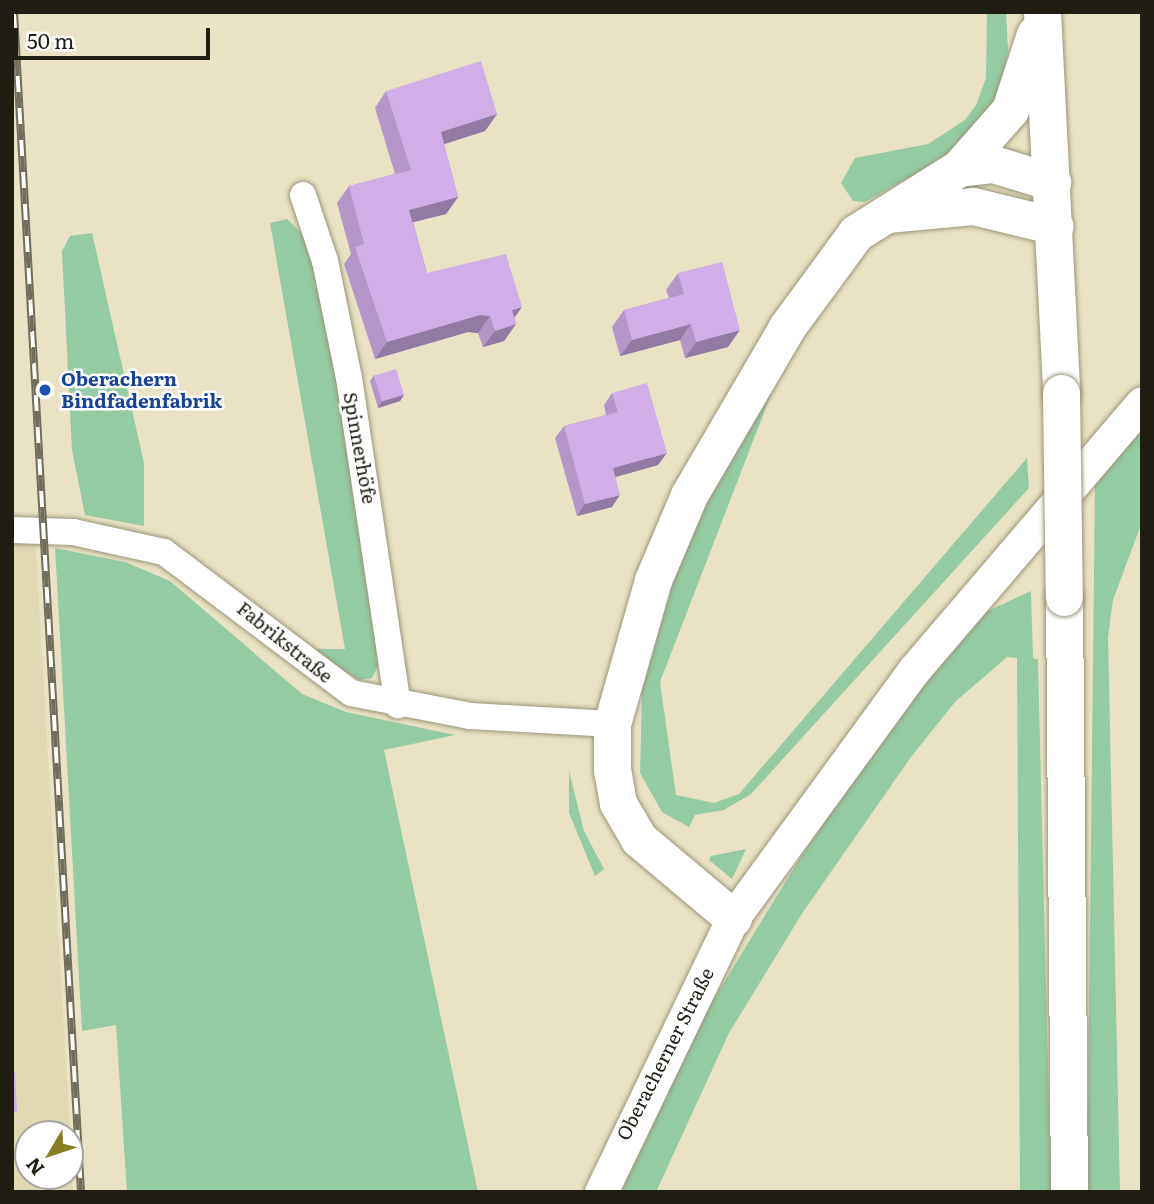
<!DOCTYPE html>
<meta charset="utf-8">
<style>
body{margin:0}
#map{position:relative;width:1154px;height:1204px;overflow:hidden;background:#e9e2c4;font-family:Literata,serif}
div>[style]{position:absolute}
.built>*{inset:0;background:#e1d9b3}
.green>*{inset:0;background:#94cba3}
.roads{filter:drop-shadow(0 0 2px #9b9578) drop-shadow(0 0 2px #9b9578)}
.minor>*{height:26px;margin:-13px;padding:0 13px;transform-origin:13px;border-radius:13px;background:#fff}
.tertiary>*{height:33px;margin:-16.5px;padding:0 16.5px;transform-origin:16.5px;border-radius:16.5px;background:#fff}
.secondary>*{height:37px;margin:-18.5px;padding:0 18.5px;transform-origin:18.5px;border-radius:18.5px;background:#fff}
.rail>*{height:8px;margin-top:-4px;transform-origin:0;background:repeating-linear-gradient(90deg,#fff 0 16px,#716d5b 0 32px);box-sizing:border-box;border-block:2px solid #716d5b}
.bridges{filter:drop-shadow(0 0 2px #9b9578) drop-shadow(0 0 2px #9b9578)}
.secondary-bridge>*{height:37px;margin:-18.5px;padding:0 18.5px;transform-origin:18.5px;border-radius:18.5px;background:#fff}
.wall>*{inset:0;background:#b496c8}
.shaded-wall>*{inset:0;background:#927aa2}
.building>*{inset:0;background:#d1aee8;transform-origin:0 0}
.dots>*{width:19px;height:19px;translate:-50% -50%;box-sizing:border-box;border:4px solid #fff;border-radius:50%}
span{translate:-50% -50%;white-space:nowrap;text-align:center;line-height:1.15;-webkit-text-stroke:5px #fff;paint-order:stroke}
.transit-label{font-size:19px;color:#164399;font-weight:700}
.left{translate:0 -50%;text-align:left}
.street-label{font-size:19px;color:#201e13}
.frame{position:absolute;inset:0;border:14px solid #201e13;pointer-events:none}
.north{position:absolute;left:14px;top:1120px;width:70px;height:70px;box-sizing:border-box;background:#fff;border:2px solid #a6a5a1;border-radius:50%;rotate:231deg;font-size:19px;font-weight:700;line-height:28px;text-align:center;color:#201e13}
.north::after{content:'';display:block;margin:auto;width:24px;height:32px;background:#877d23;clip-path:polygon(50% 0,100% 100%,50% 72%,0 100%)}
.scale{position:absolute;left:14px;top:28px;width:196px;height:32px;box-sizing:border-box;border:4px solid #201e13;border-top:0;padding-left:9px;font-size:21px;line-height:24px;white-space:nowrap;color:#201e13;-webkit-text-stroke:5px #fff;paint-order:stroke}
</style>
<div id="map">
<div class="built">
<div style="clip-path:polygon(12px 517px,34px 518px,70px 1134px,28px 1134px,28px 1176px,70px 1176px,70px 1138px,73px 1192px,12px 1192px)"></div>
</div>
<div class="green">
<div style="clip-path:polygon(987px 12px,1006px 12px,1008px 50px,996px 110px,965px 146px,865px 202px,853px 201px,841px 183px,855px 158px,928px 144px,965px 120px,976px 105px,986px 78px)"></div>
<div style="clip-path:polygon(287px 219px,313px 244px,378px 594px,382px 658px,372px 678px,359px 680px,311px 649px,345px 649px,270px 223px)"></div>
<div style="clip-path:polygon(92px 233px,144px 463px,144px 526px,85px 515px,72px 450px,62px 251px,70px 236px)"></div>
<div style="clip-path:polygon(787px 353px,660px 682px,676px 795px,714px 803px,739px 794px,1027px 458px,1029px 488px,751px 794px,724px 810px,695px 815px,689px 827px,662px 812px,640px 773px,642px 690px,689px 527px)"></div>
<div style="clip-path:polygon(1142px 422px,1142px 522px,1113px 600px,1108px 637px,1120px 1192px,1087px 1192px,1095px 486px)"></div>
<div style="clip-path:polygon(55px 548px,125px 562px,170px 581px,302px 694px,346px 712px,455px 735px,384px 750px,478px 1192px,127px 1192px,116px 1025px,82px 1031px)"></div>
<div style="clip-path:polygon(1031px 591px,1033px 658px,1038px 660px,1051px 1192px,1020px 1192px,1017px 658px,1007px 657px,955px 702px,911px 757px,803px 912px,729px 1033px,656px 1192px,621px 1192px,707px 1010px,802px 855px,913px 694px,986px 612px)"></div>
<div style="clip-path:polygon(569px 771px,584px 831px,604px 869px,595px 876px,569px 813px)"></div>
<div style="clip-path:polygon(746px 849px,732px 879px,709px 860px,711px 856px)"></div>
</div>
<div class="roads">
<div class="minor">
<div style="left:303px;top:195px;width:70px;rotate:71.6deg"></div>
<div style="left:325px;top:261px;width:119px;rotate:78.4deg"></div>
<div style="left:349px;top:378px;width:331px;rotate:81.5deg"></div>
<div style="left:12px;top:530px;width:61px;rotate:1.9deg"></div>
<div style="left:73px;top:532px;width:93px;rotate:12.4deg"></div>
<div style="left:164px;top:552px;width:234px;rotate:37deg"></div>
<div style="left:351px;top:693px;width:121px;rotate:10.9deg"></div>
<div style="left:470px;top:716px;width:142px;rotate:3.2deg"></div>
</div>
<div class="tertiary">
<div style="left:601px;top:1192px;width:304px;rotate:-64.3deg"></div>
<div style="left:733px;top:918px;width:307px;rotate:-53.9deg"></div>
<div style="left:914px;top:670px;width:351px;rotate:-49.5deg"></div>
</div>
<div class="secondary">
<div style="left:1042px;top:12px;width:381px;rotate:87.1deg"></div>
<div style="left:959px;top:168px;width:77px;rotate:-48.7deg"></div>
<div style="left:1010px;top:110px;width:80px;rotate:-71.8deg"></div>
<div style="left:887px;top:214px;width:86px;rotate:-5.3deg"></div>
<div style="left:973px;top:206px;width:84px;rotate:13.7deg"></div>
<div style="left:1064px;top:597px;width:595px;rotate:89.52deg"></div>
<div style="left:733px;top:918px;width:123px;rotate:-140deg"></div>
<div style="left:639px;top:839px;width:42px;rotate:-120.3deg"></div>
<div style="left:618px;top:803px;width:34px;rotate:-100deg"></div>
<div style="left:612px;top:770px;width:46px;rotate:-90deg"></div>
<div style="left:612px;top:724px;width:150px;rotate:-74.1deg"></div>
<div style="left:653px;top:580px;width:92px;rotate:-67deg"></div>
<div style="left:689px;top:495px;width:194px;rotate:-59.7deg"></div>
<div style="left:787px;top:327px;width:117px;rotate:-53.7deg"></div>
<div style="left:856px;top:233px;width:122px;rotate:-32.3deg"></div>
<div style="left:959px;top:168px;width:34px;rotate:-7deg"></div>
<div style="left:993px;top:164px;width:62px;rotate:17deg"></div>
</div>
</div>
<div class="rail">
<div style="left:14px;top:12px;width:1182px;rotate:86.75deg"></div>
</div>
<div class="bridges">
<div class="secondary-bridge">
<div style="left:1061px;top:393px;width:204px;rotate:89.2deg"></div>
</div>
</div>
<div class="wall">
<div style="clip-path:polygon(386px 91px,497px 114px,485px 131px,444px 144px,458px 197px,446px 214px,413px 222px,427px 273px,514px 317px,516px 324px,504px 341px,483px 347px,478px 333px,468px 332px,375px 359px,344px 264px,351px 254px,337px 203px,349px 186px,395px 174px,375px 108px)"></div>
<div style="clip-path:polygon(678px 273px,728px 347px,685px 358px,680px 340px,620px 356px,612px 327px,624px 310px,669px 298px,666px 290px)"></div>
<div style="clip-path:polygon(374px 375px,404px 395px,400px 401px,378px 408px,370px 381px)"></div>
<div style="clip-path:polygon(612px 393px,658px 465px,615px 477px,612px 507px,577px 516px,555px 438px,564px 426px,606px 415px,604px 405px)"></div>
</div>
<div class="shaded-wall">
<div style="clip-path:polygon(497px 114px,485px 131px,429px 149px,441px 132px)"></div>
<div style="clip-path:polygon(458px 197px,446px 214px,398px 226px,409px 210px)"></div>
<div style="clip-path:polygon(522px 307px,510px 324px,512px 310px)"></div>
<div style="clip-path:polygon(480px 315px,490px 316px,478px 333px,468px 332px,375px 359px,387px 342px)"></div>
<div style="clip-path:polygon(516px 324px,504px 341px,483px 347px,495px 331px)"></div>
<div style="clip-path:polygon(691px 324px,680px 340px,620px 356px,632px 340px)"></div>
<div style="clip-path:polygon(740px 330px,728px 347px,685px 358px,696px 342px)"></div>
<div style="clip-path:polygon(404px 395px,400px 401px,378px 408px,382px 401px)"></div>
<div style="clip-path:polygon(667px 453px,658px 465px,605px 480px,613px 468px)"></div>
<div style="clip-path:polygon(620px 495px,612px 507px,577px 516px,585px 504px)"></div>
</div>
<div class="building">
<div style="clip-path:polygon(481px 61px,497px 114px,441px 132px,458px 197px,409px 210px,427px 273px,506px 254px,522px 307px,512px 310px,516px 324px,495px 331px,490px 316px,480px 315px,387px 342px,355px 247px,364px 244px,349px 186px,411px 170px,386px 91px)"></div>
<div style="clip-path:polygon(722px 262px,740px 330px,696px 342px,691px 324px,632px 340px,624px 310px,684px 294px,678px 273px)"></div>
<div style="left:396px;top:369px;width:27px;height:23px;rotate:73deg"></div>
<div style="clip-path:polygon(647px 383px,667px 453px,613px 468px,620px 495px,585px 504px,564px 426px,618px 412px,612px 393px)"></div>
<div style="clip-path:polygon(12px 1072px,15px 1072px,17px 1112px,12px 1112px)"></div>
</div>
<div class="dots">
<div style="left:45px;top:390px;background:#1a4fb4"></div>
</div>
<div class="transit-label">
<span class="left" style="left:61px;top:390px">Oberachern<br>Bindfadenfabrik</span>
</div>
<div class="street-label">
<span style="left:360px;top:448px;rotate:80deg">Spinnerhöfe</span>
<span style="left:285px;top:642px;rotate:39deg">Fabrikstraße</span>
<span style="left:665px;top:1054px;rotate:-63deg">Oberacherner Straße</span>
</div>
<div class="frame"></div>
<div class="north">N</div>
<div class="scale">50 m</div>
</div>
